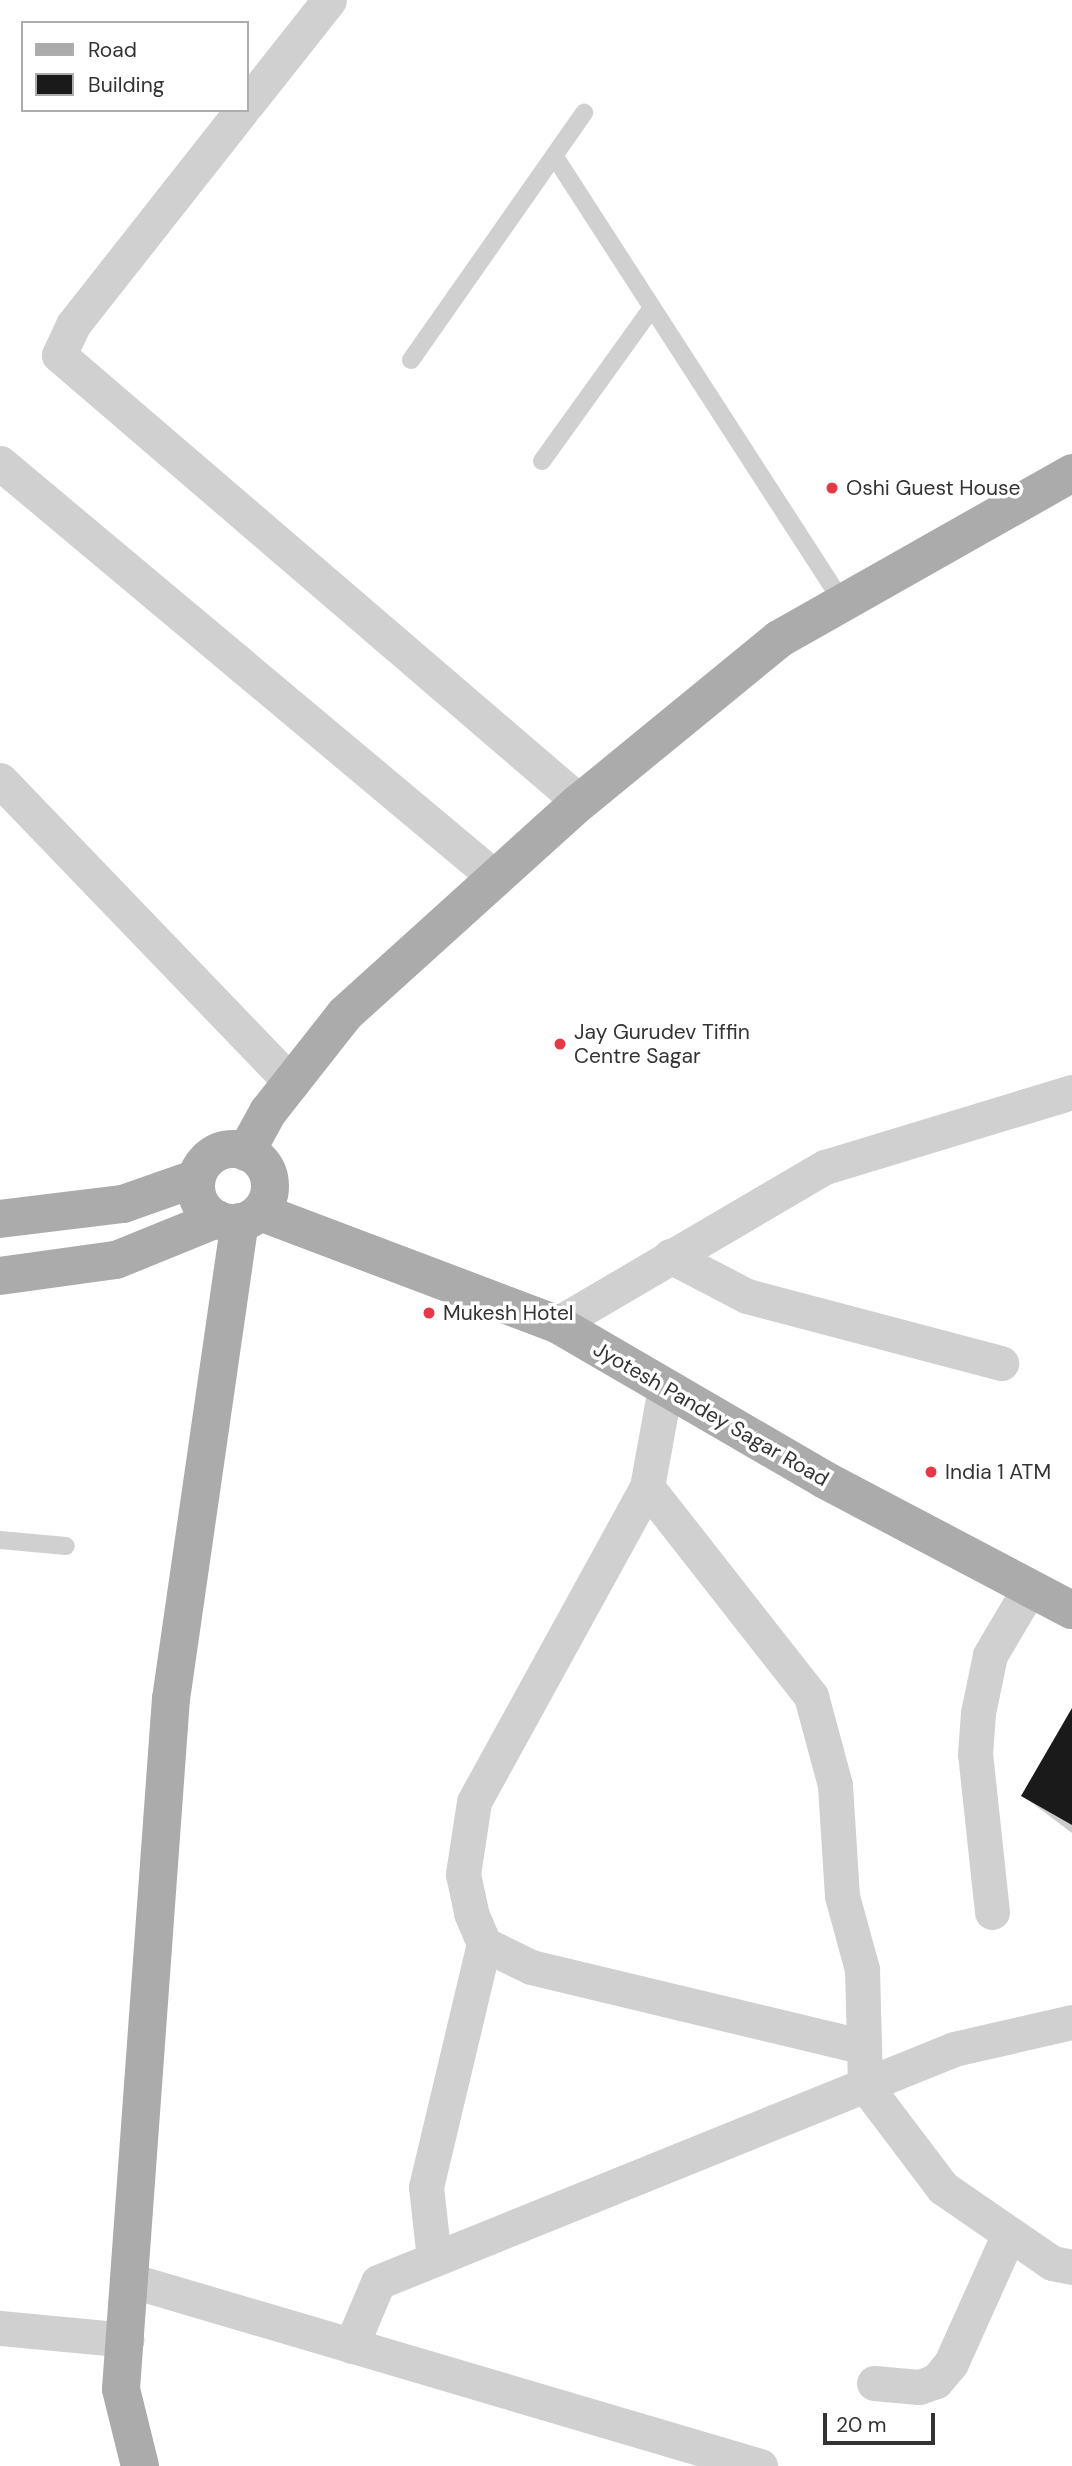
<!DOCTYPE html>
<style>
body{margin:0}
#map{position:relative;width:1072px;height:2466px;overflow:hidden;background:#fff;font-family:"DM Sans",sans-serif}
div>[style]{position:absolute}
.shadow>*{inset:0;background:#0003}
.building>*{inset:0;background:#1a1a1a}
.lane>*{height:18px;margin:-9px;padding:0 9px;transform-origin:9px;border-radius:9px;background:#d0d0d0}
.street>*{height:35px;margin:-17.5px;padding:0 17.5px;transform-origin:17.5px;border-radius:17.5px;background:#d0d0d0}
.primary>*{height:38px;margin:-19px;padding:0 19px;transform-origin:19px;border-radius:19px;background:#ababab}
.primary>.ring{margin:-19px;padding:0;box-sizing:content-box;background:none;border:38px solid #ababab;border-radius:50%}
.dots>*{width:19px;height:19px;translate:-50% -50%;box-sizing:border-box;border:4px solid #fff;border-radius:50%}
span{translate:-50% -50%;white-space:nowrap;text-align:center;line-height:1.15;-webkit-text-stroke:7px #fff;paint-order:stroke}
.poi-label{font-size:21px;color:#333}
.left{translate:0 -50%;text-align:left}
.street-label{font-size:21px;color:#333}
.legend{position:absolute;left:21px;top:21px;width:228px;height:91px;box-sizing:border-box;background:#fff;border:2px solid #adadad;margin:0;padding:9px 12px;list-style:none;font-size:21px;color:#333}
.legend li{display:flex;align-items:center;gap:14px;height:35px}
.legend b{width:35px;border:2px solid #adadad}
.scale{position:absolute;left:823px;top:2413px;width:112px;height:32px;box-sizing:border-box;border:4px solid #333;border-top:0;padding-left:9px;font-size:21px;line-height:24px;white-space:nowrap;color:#333;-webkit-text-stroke:5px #fff;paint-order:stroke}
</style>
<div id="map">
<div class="shadow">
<div style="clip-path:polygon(1072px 1711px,1072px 1833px,1023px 1796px)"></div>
</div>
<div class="building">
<div style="clip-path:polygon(1072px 1708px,1072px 1825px,1021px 1796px)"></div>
</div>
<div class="lane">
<div style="left:555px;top:157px;width:527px;rotate:57.15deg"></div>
<div style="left:411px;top:360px;width:302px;rotate:-55deg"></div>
<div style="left:542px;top:461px;width:188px;rotate:-54.3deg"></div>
<div style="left:0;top:1540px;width:66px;rotate:5.2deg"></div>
</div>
<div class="street">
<div style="left:247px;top:104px;width:132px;rotate:-51.7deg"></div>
<div style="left:242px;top:110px;width:273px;rotate:128.2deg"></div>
<div style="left:73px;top:325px;width:33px;rotate:115deg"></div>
<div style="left:59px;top:355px;width:686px;rotate:40.63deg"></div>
<div style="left:0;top:463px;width:642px;rotate:39.94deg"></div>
<div style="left:0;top:780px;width:421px;rotate:46.1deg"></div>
<div style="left:670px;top:1256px;width:87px;rotate:27.5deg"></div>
<div style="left:747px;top:1296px;width:263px;rotate:14.8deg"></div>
<div style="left:557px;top:1324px;width:311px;rotate:-30.4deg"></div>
<div style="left:825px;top:1167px;width:258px;rotate:-16.9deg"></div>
<div style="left:665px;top:1388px;width:101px;rotate:100.3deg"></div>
<div style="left:647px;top:1487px;width:266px;rotate:51.9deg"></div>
<div style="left:811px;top:1696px;width:92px;rotate:74.9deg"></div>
<div style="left:835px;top:1785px;width:111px;rotate:86.4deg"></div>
<div style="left:842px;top:1896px;width:76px;rotate:74.7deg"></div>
<div style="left:862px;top:1969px;width:116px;rotate:88.5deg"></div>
<div style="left:865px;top:2085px;width:129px;rotate:52.9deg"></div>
<div style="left:943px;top:2188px;width:132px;rotate:34.5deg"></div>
<div style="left:1052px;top:2263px;width:20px;rotate:11deg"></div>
<div style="left:647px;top:1487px;width:359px;rotate:118.8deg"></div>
<div style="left:474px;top:1802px;width:73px;rotate:98.7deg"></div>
<div style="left:463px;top:1874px;width:40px;rotate:78deg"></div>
<div style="left:471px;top:1913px;width:34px;rotate:67deg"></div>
<div style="left:484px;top:1944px;width:52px;rotate:26.1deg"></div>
<div style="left:531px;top:1967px;width:342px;rotate:13.5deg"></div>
<div style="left:992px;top:1912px;width:159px;rotate:-96.1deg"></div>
<div style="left:975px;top:1754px;width:41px;rotate:-85.8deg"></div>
<div style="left:978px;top:1713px;width:59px;rotate:-78.3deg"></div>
<div style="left:990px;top:1655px;width:77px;rotate:-59.4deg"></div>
<div style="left:434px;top:2259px;width:72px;rotate:-96.3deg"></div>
<div style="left:426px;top:2187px;width:250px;rotate:-76.6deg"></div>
<div style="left:133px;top:2281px;width:654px;rotate:16.44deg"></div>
<div style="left:0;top:2328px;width:127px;rotate:5.4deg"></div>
<div style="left:351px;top:2346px;width:69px;rotate:-67.1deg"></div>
<div style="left:378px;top:2282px;width:621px;rotate:-22.02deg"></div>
<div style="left:954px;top:2049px;width:121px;rotate:-12.9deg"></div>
<div style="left:874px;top:2383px;width:45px;rotate:5.1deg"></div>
<div style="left:919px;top:2387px;width:18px;rotate:-19deg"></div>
<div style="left:936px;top:2381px;width:23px;rotate:-50deg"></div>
<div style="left:951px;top:2363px;width:141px;rotate:-65.8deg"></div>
</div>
<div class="primary">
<div class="ring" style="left:196px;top:1149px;width:36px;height:36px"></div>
<div style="left:246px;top:1152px;width:46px;rotate:-61.2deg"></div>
<div style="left:268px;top:1112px;width:125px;rotate:-51.8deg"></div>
<div style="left:345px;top:1014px;width:316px;rotate:-42.1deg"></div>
<div style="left:580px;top:802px;width:257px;rotate:-39.3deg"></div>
<div style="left:779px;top:639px;width:337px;rotate:-29.5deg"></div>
<div style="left:260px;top:1212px;width:317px;rotate:20.7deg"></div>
<div style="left:557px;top:1324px;width:310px;rotate:30.2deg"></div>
<div style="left:825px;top:1480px;width:279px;rotate:27.8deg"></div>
<div style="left:0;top:1219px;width:124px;rotate:-7deg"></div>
<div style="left:123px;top:1204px;width:78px;rotate:-19.4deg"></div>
<div style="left:0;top:1276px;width:117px;rotate:-7.9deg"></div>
<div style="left:116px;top:1260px;width:109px;rotate:-22.1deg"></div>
<div style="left:140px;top:2466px;width:79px;rotate:-103.9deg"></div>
<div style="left:121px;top:2389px;width:692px;rotate:-85.86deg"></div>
<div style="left:171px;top:1699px;width:482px;rotate:-81.8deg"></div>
</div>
<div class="dots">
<div style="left:832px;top:488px;background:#e63946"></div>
<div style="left:560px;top:1044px;background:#e63946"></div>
<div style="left:429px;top:1313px;background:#e63946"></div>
<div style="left:931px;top:1472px;background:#e63946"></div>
</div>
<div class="poi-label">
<span class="left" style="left:846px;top:488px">Oshi Guest House</span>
<span class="left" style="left:574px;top:1044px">Jay Gurudev Tiffin<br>Centre Sagar</span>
<span class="left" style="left:443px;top:1313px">Mukesh Hotel</span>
<span class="left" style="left:945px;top:1472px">India 1 ATM</span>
</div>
<div class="street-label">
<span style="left:711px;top:1414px;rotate:30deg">Jyotesh Pandey Sagar Road</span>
</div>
<ul class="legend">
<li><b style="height:9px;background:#ababab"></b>Road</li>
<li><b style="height:19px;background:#1a1a1a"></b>Building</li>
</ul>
<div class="scale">20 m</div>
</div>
